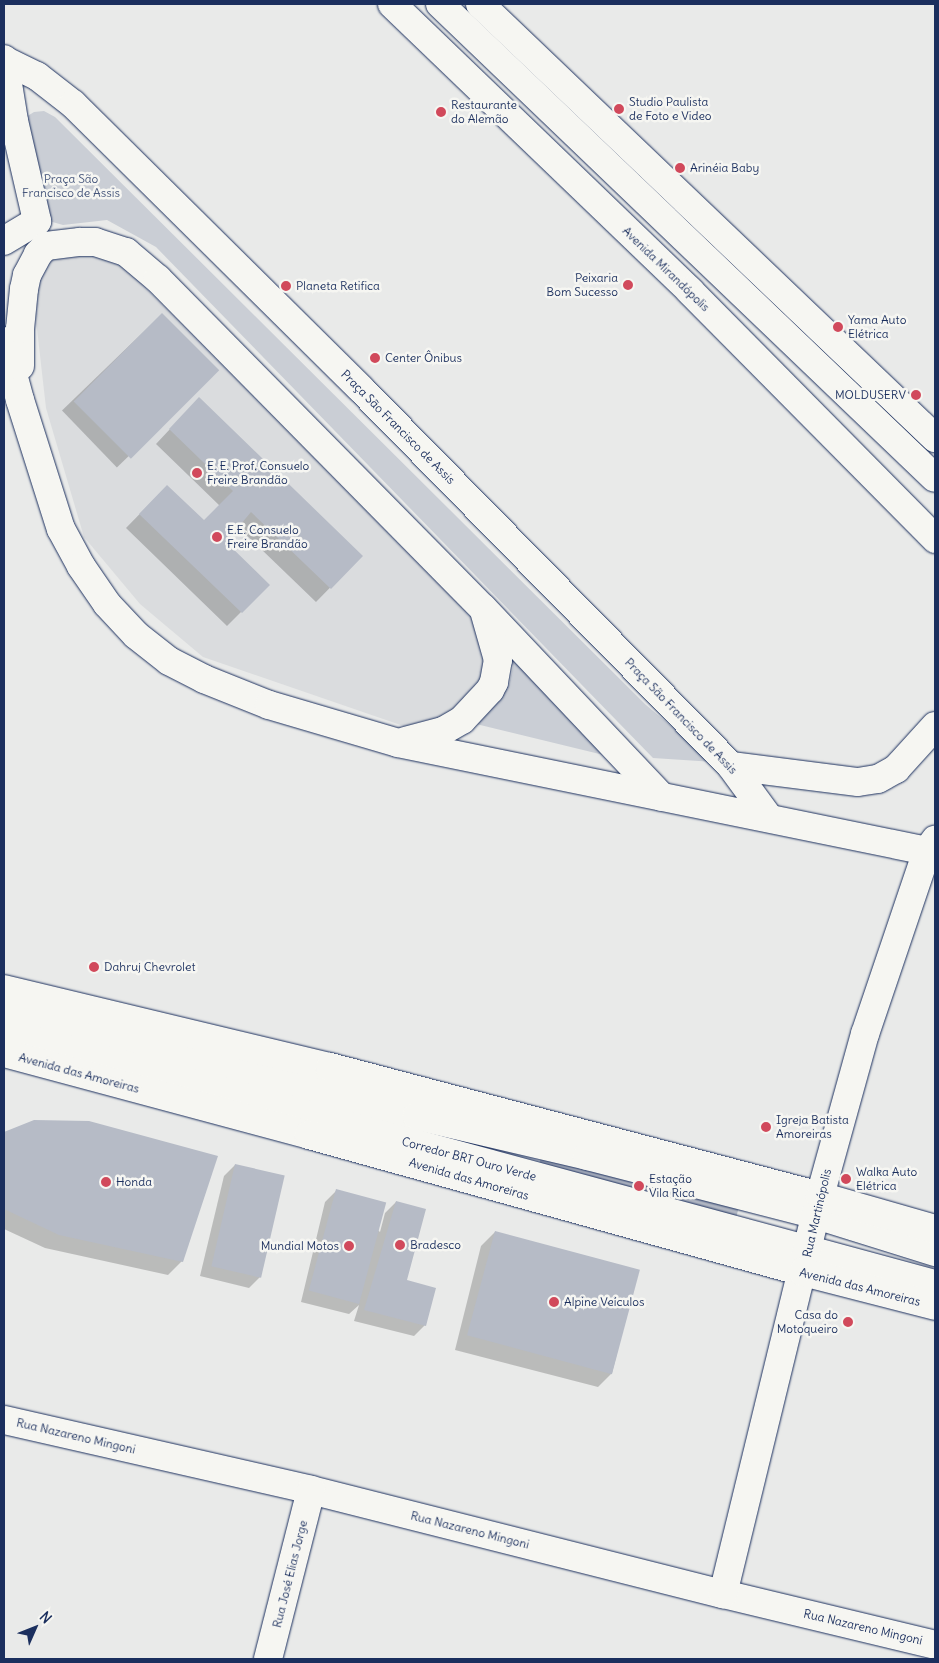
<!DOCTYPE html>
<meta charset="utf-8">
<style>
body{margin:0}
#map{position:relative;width:939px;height:1663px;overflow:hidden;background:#e9eae9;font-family:Delius,sans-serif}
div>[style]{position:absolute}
.built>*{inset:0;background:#dadcde}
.green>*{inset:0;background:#caced5}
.shadow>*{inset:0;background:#0003;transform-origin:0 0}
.building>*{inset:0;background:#b6bbc6;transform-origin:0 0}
.roads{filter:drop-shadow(0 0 1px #1b2f5e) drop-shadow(0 0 1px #1b2f5e)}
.minor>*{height:28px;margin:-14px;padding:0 14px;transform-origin:14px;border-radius:14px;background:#f6f6f2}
.major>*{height:28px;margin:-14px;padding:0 14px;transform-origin:14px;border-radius:14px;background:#f6f6f2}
.dots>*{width:14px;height:14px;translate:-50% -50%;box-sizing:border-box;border:2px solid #f6f6f2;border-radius:50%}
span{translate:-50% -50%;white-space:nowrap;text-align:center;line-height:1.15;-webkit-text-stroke:5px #f6f6f2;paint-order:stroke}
.poi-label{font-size:12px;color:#1b2f5e}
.left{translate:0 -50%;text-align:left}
.right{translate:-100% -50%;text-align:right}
.park-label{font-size:12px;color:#47577c}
.street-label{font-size:12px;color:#1b2f5e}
.frame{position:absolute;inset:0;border:5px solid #1b2f5e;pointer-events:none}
.north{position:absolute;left:10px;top:1603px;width:50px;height:50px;-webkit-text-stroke:4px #f6f6f2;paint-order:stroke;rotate:46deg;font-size:14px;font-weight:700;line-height:20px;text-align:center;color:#1b2f5e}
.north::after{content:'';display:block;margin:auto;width:18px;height:22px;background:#1b2f5e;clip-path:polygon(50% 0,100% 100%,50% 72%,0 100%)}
</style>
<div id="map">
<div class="built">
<div style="clip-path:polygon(55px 253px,113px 255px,481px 627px,487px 667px,467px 706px,418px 731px,203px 657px,140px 604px,84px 537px,46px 408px,36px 320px,40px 268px)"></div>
</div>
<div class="green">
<div style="clip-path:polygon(44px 111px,55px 117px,646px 705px,714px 762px,653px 758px,156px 247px,107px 220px,63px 225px,49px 221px,26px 117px,34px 112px)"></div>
<div style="clip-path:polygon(508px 649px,616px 758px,472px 723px,509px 685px,513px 667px)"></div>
</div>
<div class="shadow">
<div style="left:162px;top:314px;width:79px;height:139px;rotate:46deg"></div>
<div style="clip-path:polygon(185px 413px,361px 556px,316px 602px,237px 526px,224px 542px,268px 585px,227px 626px,126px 528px,167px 486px,204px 522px,220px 506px,156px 444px)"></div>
<div style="clip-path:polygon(34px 1121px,182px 1261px,168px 1275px,45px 1248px,4px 1229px,4px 1134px)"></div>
<div style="clip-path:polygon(235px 1165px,260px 1277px,249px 1288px,200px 1276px,224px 1176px)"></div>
<div style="clip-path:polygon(336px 1191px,380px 1232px,385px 1213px,396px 1202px,406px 1281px,425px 1325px,414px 1336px,354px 1321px,359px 1305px,349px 1314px,301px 1302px,325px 1202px)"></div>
<div style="clip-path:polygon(495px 1232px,638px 1270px,612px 1373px,598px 1387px,455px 1350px,481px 1246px)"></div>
</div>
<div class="building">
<div style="left:162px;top:313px;width:81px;height:125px;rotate:45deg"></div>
<div style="clip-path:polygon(199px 397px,363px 556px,331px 589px,251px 512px,226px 542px,270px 585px,242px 613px,139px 514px,167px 485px,204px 520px,233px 491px,169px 429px)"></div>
<div style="clip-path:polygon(34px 1120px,89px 1121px,218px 1156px,183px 1262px,59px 1235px,4px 1209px,4px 1132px)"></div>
<div style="left:542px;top:1153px;width:204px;height:16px;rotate:14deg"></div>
<div style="left:235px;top:1164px;width:51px;height:105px;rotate:13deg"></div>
<div style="left:336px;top:1189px;width:52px;height:105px;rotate:15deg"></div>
<div style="clip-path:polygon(396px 1201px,426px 1209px,407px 1280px,436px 1288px,426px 1326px,364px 1310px)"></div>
<div style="left:495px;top:1231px;width:150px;height:108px;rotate:15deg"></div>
</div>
<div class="roads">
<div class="minor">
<div style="left:392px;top:4px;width:414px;rotate:43.9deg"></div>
<div style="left:690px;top:291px;width:349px;rotate:45.3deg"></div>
<div style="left:4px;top:59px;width:63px;rotate:80.8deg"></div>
<div style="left:14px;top:121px;width:103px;rotate:77deg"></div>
<div style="left:37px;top:221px;width:39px;rotate:149deg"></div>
<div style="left:4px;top:60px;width:37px;rotate:26deg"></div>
<div style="left:37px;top:76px;width:46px;rotate:37.9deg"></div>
<div style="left:73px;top:104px;width:404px;rotate:44.7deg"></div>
<div style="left:360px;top:388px;width:530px;rotate:45.54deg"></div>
<div style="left:731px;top:766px;width:64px;rotate:53.8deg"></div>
<div style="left:4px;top:341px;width:61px;rotate:74.8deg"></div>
<div style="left:20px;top:400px;width:135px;rotate:72.4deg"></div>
<div style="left:61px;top:529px;width:42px;rotate:61.6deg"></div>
<div style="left:81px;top:566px;width:46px;rotate:55.6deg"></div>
<div style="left:107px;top:604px;width:42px;rotate:46.9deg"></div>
<div style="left:136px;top:635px;width:42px;rotate:38.2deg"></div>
<div style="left:169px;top:661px;width:39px;rotate:27deg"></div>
<div style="left:204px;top:679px;width:70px;rotate:21.8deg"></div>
<div style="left:269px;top:705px;width:134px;rotate:16.4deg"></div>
<div style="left:398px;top:743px;width:540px;rotate:11.54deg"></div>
<div style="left:20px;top:366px;width:37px;rotate:-90deg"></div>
<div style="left:20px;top:329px;width:40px;rotate:-84.3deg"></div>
<div style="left:24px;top:289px;width:14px;rotate:-78deg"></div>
<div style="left:27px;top:275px;width:24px;rotate:-62deg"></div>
<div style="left:38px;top:254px;width:11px;rotate:-45deg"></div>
<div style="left:46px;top:246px;width:34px;rotate:-7deg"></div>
<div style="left:80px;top:242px;width:15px"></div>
<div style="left:95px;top:242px;width:33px;rotate:18deg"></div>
<div style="left:126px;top:252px;width:42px;rotate:40.2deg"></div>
<div style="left:158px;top:279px;width:462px;rotate:45.4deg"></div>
<div style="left:483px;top:608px;width:260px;rotate:46.6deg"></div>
<div style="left:405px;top:741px;width:39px;rotate:-15deg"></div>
<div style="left:443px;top:731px;width:22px;rotate:-30deg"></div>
<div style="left:462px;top:720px;width:41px;rotate:-47deg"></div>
<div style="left:490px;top:690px;width:9px;rotate:-63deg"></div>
<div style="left:494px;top:682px;width:22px;rotate:-80deg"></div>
<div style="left:498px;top:660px;width:48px;rotate:-105.8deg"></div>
<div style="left:731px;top:766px;width:128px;rotate:7.2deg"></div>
<div style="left:858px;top:782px;width:20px;rotate:-9deg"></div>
<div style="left:878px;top:779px;width:21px;rotate:-29deg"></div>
<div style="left:896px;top:769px;width:58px;rotate:-47.8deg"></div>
<div style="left:4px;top:1005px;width:428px;rotate:15deg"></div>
<div style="left:417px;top:1116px;width:175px;rotate:13.2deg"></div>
<div style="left:587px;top:1156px;width:236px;rotate:14.4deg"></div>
<div style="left:816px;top:1215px;width:125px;rotate:17.3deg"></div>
<div style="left:4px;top:1032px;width:965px;rotate:15.15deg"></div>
<div style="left:4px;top:1420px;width:315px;rotate:12.8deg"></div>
<div style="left:311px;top:1490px;width:425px;rotate:14.2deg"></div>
<div style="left:723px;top:1594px;width:218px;rotate:13.5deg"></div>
<div style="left:723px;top:1594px;width:410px;rotate:-76.3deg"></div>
<div style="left:820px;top:1196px;width:168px;rotate:-74.5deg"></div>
<div style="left:865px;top:1034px;width:193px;rotate:-71.3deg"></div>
<div style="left:927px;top:851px;width:14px;rotate:-54deg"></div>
<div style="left:268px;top:1659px;width:174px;rotate:-75.7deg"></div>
</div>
<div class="major">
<div style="left:440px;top:4px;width:685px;rotate:43.76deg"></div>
<div style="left:480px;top:4px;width:629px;rotate:43.65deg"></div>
<div style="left:4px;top:989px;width:335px;rotate:13.5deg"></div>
<div style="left:330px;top:1067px;width:507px;rotate:14.75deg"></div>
<div style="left:820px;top:1196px;width:120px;rotate:16deg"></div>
<div style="left:4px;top:1053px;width:316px;rotate:15deg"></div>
<div style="left:309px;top:1135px;width:513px;rotate:15.5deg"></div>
<div style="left:803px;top:1272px;width:136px;rotate:14.4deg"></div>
</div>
</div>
<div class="dots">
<div style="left:619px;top:109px;background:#d1495b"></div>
<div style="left:441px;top:112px;background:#d1495b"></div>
<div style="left:680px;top:168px;background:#d1495b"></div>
<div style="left:628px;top:285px;background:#d1495b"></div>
<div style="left:286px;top:286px;background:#d1495b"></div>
<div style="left:838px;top:327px;background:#d1495b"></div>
<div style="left:375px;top:358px;background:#d1495b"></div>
<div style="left:916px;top:395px;background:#d1495b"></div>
<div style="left:197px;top:473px;background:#d1495b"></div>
<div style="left:217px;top:537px;background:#d1495b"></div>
<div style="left:94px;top:967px;background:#d1495b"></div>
<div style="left:766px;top:1127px;background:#d1495b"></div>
<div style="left:846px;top:1179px;background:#d1495b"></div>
<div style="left:106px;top:1182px;background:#d1495b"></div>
<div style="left:639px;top:1186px;background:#d1495b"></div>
<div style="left:400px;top:1245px;background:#d1495b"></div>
<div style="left:349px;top:1246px;background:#d1495b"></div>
<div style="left:554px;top:1302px;background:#d1495b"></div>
<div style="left:848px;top:1322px;background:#d1495b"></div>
</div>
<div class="poi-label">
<span class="left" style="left:629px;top:109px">Studio Paulista<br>de Foto e Video</span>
<span class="left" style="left:451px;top:112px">Restaurante<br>do Alemão</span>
<span class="left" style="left:690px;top:168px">Arinéia Baby</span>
<span class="right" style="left:618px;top:285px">Peixaria<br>Bom Sucesso</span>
<span class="left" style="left:296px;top:286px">Planeta Retifica</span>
<span class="left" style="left:848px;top:327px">Yama Auto<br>Elétrica</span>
<span class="left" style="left:385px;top:358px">Center Ônibus</span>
<span class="right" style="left:906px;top:395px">MOLDUSERV</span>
<span class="left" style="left:207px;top:473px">E. E. Prof. Consuelo<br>Freire Brandão</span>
<span class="left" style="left:227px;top:537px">E.E. Consuelo<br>Freire Brandão</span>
<span class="left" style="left:104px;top:967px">Dahruj Chevrolet</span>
<span class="left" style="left:776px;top:1127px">Igreja Batista<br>Amoreiras</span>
<span class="left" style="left:856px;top:1179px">Walka Auto<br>Elétrica</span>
<span class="left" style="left:649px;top:1186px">Estação<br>Vila Rica</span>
<span class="left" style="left:116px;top:1182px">Honda</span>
<span class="left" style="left:410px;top:1245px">Bradesco</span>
<span class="right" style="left:339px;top:1246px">Mundial Motos</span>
<span class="left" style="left:564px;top:1302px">Alpine Veículos</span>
<span class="right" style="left:838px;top:1322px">Casa do<br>Motoqueiro</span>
</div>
<div class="park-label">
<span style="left:71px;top:186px">Praça São<br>Francisco de Assis</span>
</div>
<div class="street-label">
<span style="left:666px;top:269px;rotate:44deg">Avenida Mirandópolis</span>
<span style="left:398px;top:427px;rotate:45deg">Praça São Francisco de Assis</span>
<span style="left:681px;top:716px;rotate:46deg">Praça São Francisco de Assis</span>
<span style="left:79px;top:1073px;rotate:15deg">Avenida das Amoreiras</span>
<span style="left:469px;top:1159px;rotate:15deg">Corredor BRT Ouro Verde</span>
<span style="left:469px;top:1179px;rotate:16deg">Avenida das Amoreiras</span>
<span style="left:817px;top:1213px;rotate:-77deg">Rua Martinópolis</span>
<span style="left:860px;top:1287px;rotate:14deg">Avenida das Amoreiras</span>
<span style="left:76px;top:1436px;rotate:13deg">Rua Nazareno Mingoni</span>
<span style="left:470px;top:1530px;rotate:14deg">Rua Nazareno Mingoni</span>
<span style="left:290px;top:1574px;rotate:-76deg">Rua José Elias Jorge</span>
<span style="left:863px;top:1627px;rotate:13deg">Rua Nazareno Mingoni</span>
</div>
<div class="frame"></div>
<div class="north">N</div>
</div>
